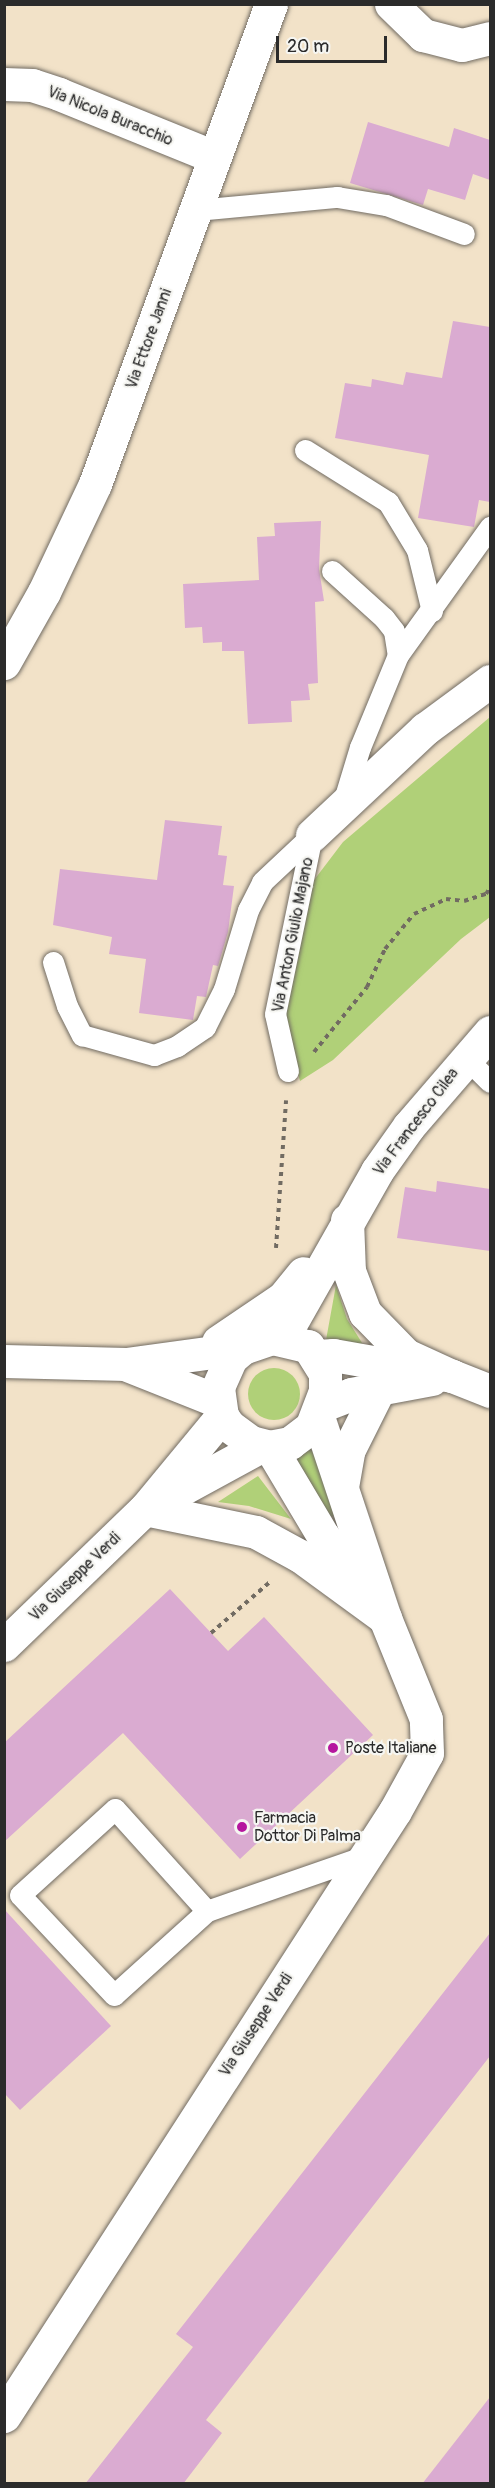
<!DOCTYPE html>
<style>
body{margin:0}
#map{position:relative;width:495px;height:2488px;overflow:hidden;background:#f2e2c8;font-family:Pangolin,sans-serif}
div>[style]{position:absolute}
.green>*{inset:0;background:#b0d078}
.round{border-radius:50%}
.building>*{inset:0;background:#daabd1}
.path>*{height:4px;margin-top:-2px;transform-origin:0;background:repeating-linear-gradient(90deg,#716b62 0 4.5px,transparent 0 9px)}
.roads{filter:drop-shadow(0 0 2px #716b62) drop-shadow(0 0 2px #716b62)}
.lane>*{height:21px;margin:-10.5px;padding:0 10.5px;transform-origin:10.5px;border-radius:10.5px;background:#fff}
.street>*{height:33px;margin:-16.5px;padding:0 16.5px;transform-origin:16.5px;border-radius:16.5px;background:#fff}
.dots>*{width:16px;height:16px;translate:-50% -50%;box-sizing:border-box;border:3px solid #f6f6f2;border-radius:50%}
span{translate:-50% -50%;white-space:nowrap;text-align:center;line-height:1.15;-webkit-text-stroke:4.5px #f6f6f2;paint-order:stroke}
.street-label{font-size:16px;color:#2b2b2b}
.poi-label{font-size:16px;color:#2b2b2b}
.left{translate:0 -50%;text-align:left}
.frame{position:absolute;inset:0;border:6px solid #2b2b2b;pointer-events:none}
.scale{position:absolute;left:276px;top:36px;width:111px;height:27px;box-sizing:border-box;border:3px solid #2b2b2b;border-top:0;padding-left:8px;font-size:18px;line-height:21px;white-space:nowrap;color:#2b2b2b;-webkit-text-stroke:4px #f6f6f2;paint-order:stroke}
</style>
<div id="map">
<div class="green">
<div style="clip-path:polygon(490px 717px,490px 917px,461px 939px,333px 1060px,300px 1081px,282px 1013px,308px 888px,343px 842px)"></div>
<div style="clip-path:polygon(336px 1285px,347px 1319px,364px 1346px,326px 1340px)"></div>
<div class="round" style="left:248px;top:1368px;width:52px;height:52px"></div>
<div style="clip-path:polygon(313px 1439px,335px 1515px,329px 1518px,289px 1457px)"></div>
<div style="clip-path:polygon(258px 1476px,291px 1519px,249px 1506px,218px 1502px)"></div>
</div>
<div class="building">
<div style="clip-path:polygon(368px 122px,449px 147px,454px 128px,490px 140px,490px 180px,473px 174px,465px 200px,428px 189px,423px 205px,350px 183px)"></div>
<div style="clip-path:polygon(453px 321px,490px 327px,490px 502px,479px 500px,474px 527px,418px 518px,429px 455px,335px 438px,345px 383px,371px 387px,372px 379px,403px 385px,406px 372px,442px 378px)"></div>
<div style="clip-path:polygon(321px 521px,319px 569px,324px 601px,315px 602px,318px 683px,308px 684px,310px 700px,291px 701px,292px 722px,248px 724px,244px 651px,222px 651px,222px 642px,203px 643px,202px 627px,185px 628px,183px 584px,259px 580px,257px 537px,275px 536px,274px 523px)"></div>
<div style="clip-path:polygon(165px 820px,222px 826px,218px 855px,227px 856px,223px 885px,234px 886px,228px 932px,218px 966px,213px 965px,206px 997px,197px 996px,193px 1020px,139px 1013px,146px 959px,109px 954px,112px 937px,53px 925px,60px 869px,157px 880px)"></div>
<div style="clip-path:polygon(437px 1181px,490px 1189px,490px 1251px,397px 1238px,405px 1187px,436px 1192px)"></div>
<div style="clip-path:polygon(170px 1589px,228px 1651px,264px 1617px,373px 1735px,240px 1859px,123px 1733px,4px 1842px,4px 1743px)"></div>
<div style="clip-path:polygon(4px 1909px,111px 2026px,20px 2110px,4px 2093px)"></div>
<div style="clip-path:polygon(490px 1933px,490px 2056px,206px 2420px,222px 2433px,183px 2484px,85px 2484px,193px 2347px,176px 2334px)"></div>
<div style="clip-path:polygon(490px 2397px,490px 2484px,422px 2484px)"></div>
</div>
<div class="path">
<div style="left:314px;top:1052px;width:84px;rotate:-50.8deg"></div>
<div style="left:367px;top:987px;width:42px;rotate:-64.7deg"></div>
<div style="left:385px;top:949px;width:45px;rotate:-50.4deg"></div>
<div style="left:414px;top:914px;width:35px;rotate:-25deg"></div>
<div style="left:446px;top:899px;width:18px;rotate:6deg"></div>
<div style="left:464px;top:901px;width:23px;rotate:-18deg"></div>
<div style="left:486px;top:894px;width:7px;rotate:-56deg"></div>
<div style="left:276px;top:1248px;width:148px;rotate:-86.1deg"></div>
<div style="left:211px;top:1633px;width:79px;rotate:-40.9deg"></div>
</div>
<div class="roads">
<div class="lane">
<div style="left:196px;top:210px;width:142px;rotate:-5.3deg"></div>
<div style="left:337px;top:197px;width:50px;rotate:9.3deg"></div>
<div style="left:386px;top:205px;width:83px;rotate:20.4deg"></div>
<div style="left:305px;top:450px;width:98px;rotate:32.1deg"></div>
<div style="left:388px;top:502px;width:56px;rotate:58.9deg"></div>
<div style="left:417px;top:550px;width:63px;rotate:76.2deg"></div>
<div style="left:332px;top:571px;width:70px;rotate:42.1deg"></div>
<div style="left:384px;top:618px;width:16px;rotate:52deg"></div>
<div style="left:394px;top:631px;width:24px;rotate:81deg"></div>
<div style="left:398px;top:655px;width:100px;rotate:112.4deg"></div>
<div style="left:360px;top:747px;width:59px;rotate:106.9deg"></div>
<div style="left:398px;top:655px;width:158px;rotate:-54.3deg"></div>
<div style="left:53px;top:962px;width:46px;rotate:72.3deg"></div>
<div style="left:67px;top:1006px;width:33px;rotate:63deg"></div>
<div style="left:82px;top:1035px;width:75px;rotate:15.5deg"></div>
<div style="left:154px;top:1055px;width:25px;rotate:-21deg"></div>
<div style="left:177px;top:1046px;width:34px;rotate:-34deg"></div>
<div style="left:205px;top:1027px;width:42px;rotate:-63.4deg"></div>
<div style="left:224px;top:989px;width:83px;rotate:-73.1deg"></div>
<div style="left:248px;top:910px;width:31px;rotate:-63deg"></div>
<div style="left:262px;top:882px;width:69px;rotate:-43.2deg"></div>
<div style="left:465px;top:1057px;width:35px;rotate:45deg"></div>
<div style="left:288px;top:1071px;width:58px;rotate:-102.8deg"></div>
<div style="left:275px;top:1014px;width:183px;rotate:-78.3deg"></div>
<div style="left:207px;top:1911px;width:125px;rotate:137.9deg"></div>
<div style="left:114px;top:1995px;width:137px;rotate:-133.2deg"></div>
<div style="left:20px;top:1895px;width:128px;rotate:-42.2deg"></div>
<div style="left:115px;top:1809px;width:137px;rotate:48deg"></div>
<div style="left:207px;top:1911px;width:167px;rotate:-19.2deg"></div>
</div>
<div class="street">
<div style="left:391px;top:4px;width:45px;rotate:44.1deg"></div>
<div style="left:423px;top:35px;width:40px;rotate:14.4deg"></div>
<div style="left:462px;top:45px;width:29px;rotate:-14deg"></div>
<div style="left:4px;top:84px;width:28px;rotate:2deg"></div>
<div style="left:32px;top:85px;width:28px;rotate:18deg"></div>
<div style="left:59px;top:94px;width:167px;rotate:22.1deg"></div>
<div style="left:4px;top:663px;width:81px;rotate:-60.6deg"></div>
<div style="left:44px;top:592px;width:119px;rotate:-64.7deg"></div>
<div style="left:95px;top:484px;width:511px;rotate:-69.86deg"></div>
<div style="left:312px;top:835px;width:155px;rotate:-43.2deg"></div>
<div style="left:425px;top:729px;width:81px;rotate:-36.4deg"></div>
<div style="left:347px;top:1220px;width:51px;rotate:87.8deg"></div>
<div style="left:349px;top:1271px;width:45px;rotate:69.1deg"></div>
<div style="left:365px;top:1313px;width:59px;rotate:45.7deg"></div>
<div style="left:406px;top:1355px;width:51px;rotate:24.5deg"></div>
<div style="left:272px;top:1338px;width:37px;rotate:13deg"></div>
<div style="left:308px;top:1346px;width:32px;rotate:58deg"></div>
<div style="left:325px;top:1373px;width:18px;rotate:90deg"></div>
<div style="left:325px;top:1391px;width:39px;rotate:111deg"></div>
<div style="left:311px;top:1427px;width:26px;rotate:143deg"></div>
<div style="left:290px;top:1443px;width:20px;rotate:169deg"></div>
<div style="left:270px;top:1447px;width:20px;rotate:-165deg"></div>
<div style="left:251px;top:1442px;width:27px;rotate:-144deg"></div>
<div style="left:229px;top:1426px;width:12px;rotate:-125deg"></div>
<div style="left:222px;top:1416px;width:29px;rotate:-98deg"></div>
<div style="left:218px;top:1387px;width:32px;rotate:-66deg"></div>
<div style="left:231px;top:1358px;width:16px;rotate:-40deg"></div>
<div style="left:243px;top:1348px;width:31px;rotate:-19deg"></div>
<div style="left:282px;top:1339px;width:193px;rotate:-60.5deg"></div>
<div style="left:377px;top:1171px;width:55px;rotate:-54.6deg"></div>
<div style="left:409px;top:1126px;width:124px;rotate:-49.2deg"></div>
<div style="left:218px;top:1342px;width:78px;rotate:-34.1deg"></div>
<div style="left:283px;top:1298px;width:32px;rotate:-51deg"></div>
<div style="left:318px;top:1356px;width:15px;rotate:-4deg"></div>
<div style="left:333px;top:1355px;width:121px;rotate:10deg"></div>
<div style="left:452px;top:1376px;width:41px;rotate:21.5deg"></div>
<div style="left:4px;top:1361px;width:122px;rotate:1.4deg"></div>
<div style="left:126px;top:1364px;width:118px;rotate:-7.8deg"></div>
<div style="left:127px;top:1365px;width:98px;rotate:21.6deg"></div>
<div style="left:323px;top:1405px;width:30px;rotate:-21deg"></div>
<div style="left:351px;top:1394px;width:82px;rotate:-10.5deg"></div>
<div style="left:270px;top:1447px;width:104px;rotate:59.2deg"></div>
<div style="left:323px;top:1536px;width:65px;rotate:53.1deg"></div>
<div style="left:342px;top:1487px;width:39px;rotate:-80deg"></div>
<div style="left:349px;top:1449px;width:67px;rotate:-63.4deg"></div>
<div style="left:160px;top:1501px;width:115px;rotate:-28.6deg"></div>
<div style="left:145px;top:1509px;width:113px;rotate:11.7deg"></div>
<div style="left:256px;top:1532px;width:50px;rotate:28.6deg"></div>
<div style="left:300px;top:1556px;width:105px;rotate:36.1deg"></div>
<div style="left:4px;top:1645px;width:196px;rotate:-44deg"></div>
<div style="left:145px;top:1509px;width:121px;rotate:-50.4deg"></div>
<div style="left:4px;top:2416px;width:720px;rotate:-57.13deg"></div>
<div style="left:395px;top:1811px;width:66px;rotate:-61.1deg"></div>
<div style="left:427px;top:1753px;width:34px;rotate:-92deg"></div>
<div style="left:426px;top:1719px;width:109px;rotate:-112.1deg"></div>
<div style="left:385px;top:1618px;width:212px;rotate:-108.4deg"></div>
</div>
</div>
<div class="dots">
<div style="left:333px;top:1748px;background:#b5179e"></div>
<div style="left:242px;top:1827px;background:#b5179e"></div>
</div>
<div class="street-label">
<span style="left:110px;top:116px;rotate:22deg">Via Nicola Buracchio</span>
<span style="left:149px;top:339px;rotate:-70deg">Via Ettore Janni</span>
<span style="left:293px;top:935px;rotate:-79deg">Via Anton Giulio Majano</span>
<span style="left:416px;top:1122px;rotate:-53deg">Via Francesco Cilea</span>
<span style="left:75px;top:1577px;rotate:-44deg">Via Giuseppe Verdi</span>
<span style="left:256px;top:2025px;rotate:-57deg">Via Giuseppe Verdi</span>
</div>
<div class="poi-label">
<span class="left" style="left:345px;top:1748px">Poste Italiane</span>
<span class="left" style="left:254px;top:1827px">Farmacia<br>Dottor Di Palma</span>
</div>
<div class="frame"></div>
<div class="scale">20 m</div>
</div>
